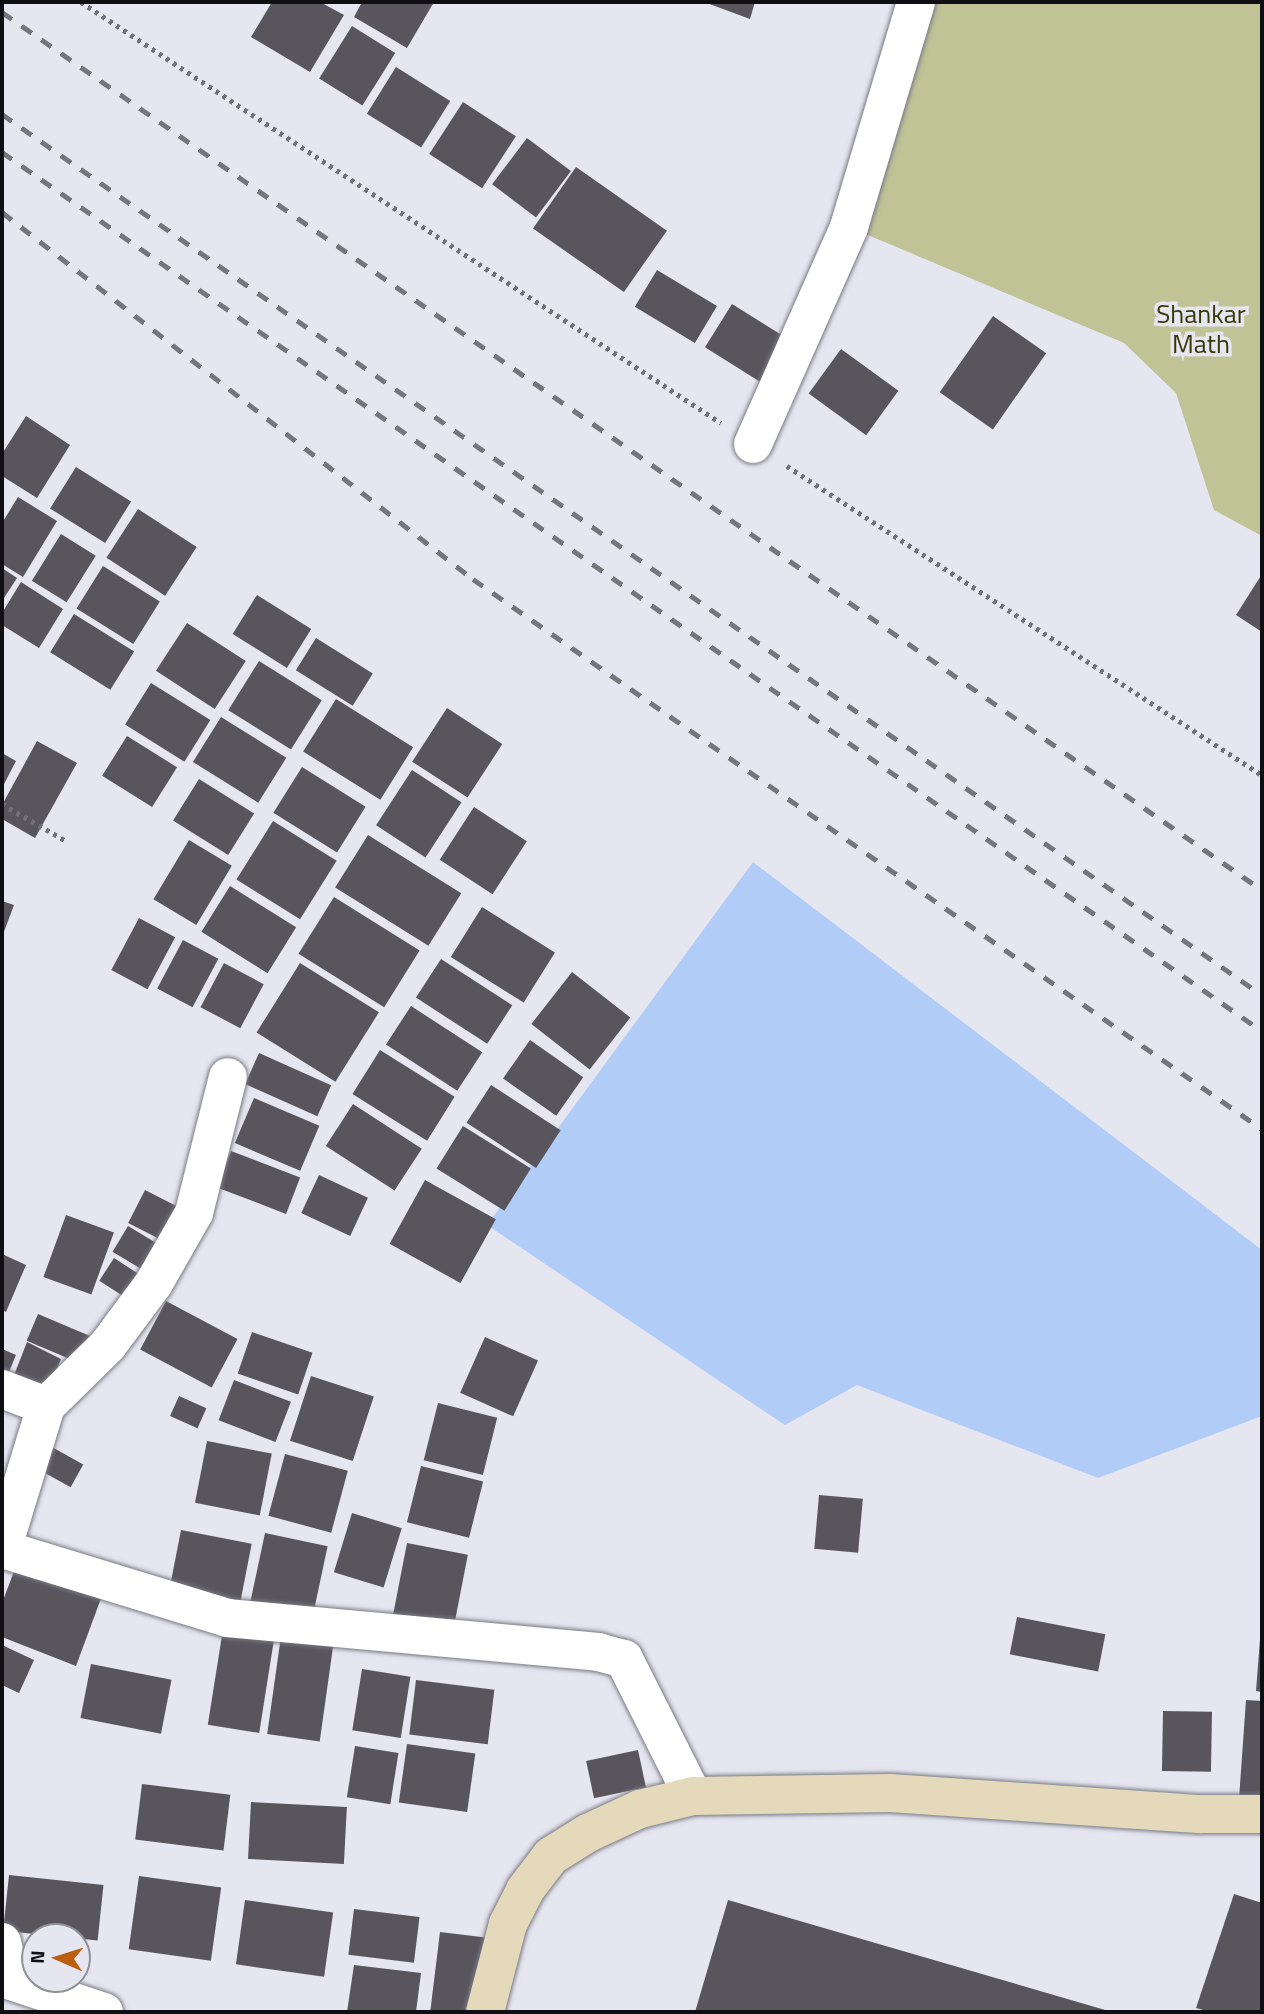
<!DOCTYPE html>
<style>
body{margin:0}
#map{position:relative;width:1264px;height:2014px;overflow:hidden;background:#e6e6f1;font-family:"Titillium Web",sans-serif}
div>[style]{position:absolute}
.green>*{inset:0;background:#bfc396}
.water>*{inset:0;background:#b1cdf7}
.building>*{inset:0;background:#58555d;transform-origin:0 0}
.path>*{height:4.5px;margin-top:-2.25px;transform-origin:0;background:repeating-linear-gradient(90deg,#707077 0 3.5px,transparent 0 8.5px)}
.roads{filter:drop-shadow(0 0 2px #797983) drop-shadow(0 0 2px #797983)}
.minor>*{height:38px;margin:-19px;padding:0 19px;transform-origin:19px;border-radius:19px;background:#fff}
.tertiary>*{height:38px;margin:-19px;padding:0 19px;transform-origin:19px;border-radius:19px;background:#fff}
.secondary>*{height:38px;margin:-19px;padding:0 19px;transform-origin:19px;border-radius:19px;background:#e4dabb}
.rail>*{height:5px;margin-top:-2.5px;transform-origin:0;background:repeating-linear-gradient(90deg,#75757c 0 12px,transparent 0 24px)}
span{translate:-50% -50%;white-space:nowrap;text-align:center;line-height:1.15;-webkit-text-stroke:7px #e6e6f1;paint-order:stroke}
.park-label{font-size:26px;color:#363805}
.frame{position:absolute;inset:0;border:4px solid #0f0f13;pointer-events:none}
.north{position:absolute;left:21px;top:1923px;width:70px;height:70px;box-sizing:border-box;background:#e6e6f1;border:2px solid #909098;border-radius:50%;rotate:273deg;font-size:19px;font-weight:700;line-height:28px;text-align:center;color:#0f0f13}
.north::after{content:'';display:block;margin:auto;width:24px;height:32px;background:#bb5e10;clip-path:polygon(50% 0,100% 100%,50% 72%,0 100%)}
</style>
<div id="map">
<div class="green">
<div style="clip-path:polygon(916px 2px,1262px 2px,1262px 536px,1214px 510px,1176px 393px,1124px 343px,849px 227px)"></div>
</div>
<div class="water">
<div style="clip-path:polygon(753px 862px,1262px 1250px,1262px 1416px,1098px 1478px,857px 1385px,785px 1425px,487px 1225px)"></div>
</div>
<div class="building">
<div style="clip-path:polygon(272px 2px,320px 2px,344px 15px,310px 72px,251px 37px)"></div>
<div style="clip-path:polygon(362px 2px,434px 2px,407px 48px,354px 17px)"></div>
<div style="clip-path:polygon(704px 2px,755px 2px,750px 19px)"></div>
<div style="left:352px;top:26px;width:51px;height:62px;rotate:32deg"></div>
<div style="left:396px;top:67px;width:64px;height:55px;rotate:32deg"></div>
<div style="left:463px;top:102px;width:63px;height:62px;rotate:33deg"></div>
<div style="left:527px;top:138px;width:55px;height:58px;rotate:37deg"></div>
<div style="left:576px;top:167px;width:111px;height:75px;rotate:35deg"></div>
<div style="left:657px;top:270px;width:70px;height:43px;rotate:31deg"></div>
<div style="left:732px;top:304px;width:75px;height:51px;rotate:32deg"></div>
<div style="left:993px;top:316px;width:65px;height:93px;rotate:35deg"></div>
<div style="left:841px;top:349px;width:71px;height:55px;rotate:36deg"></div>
<div style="clip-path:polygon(26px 416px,70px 445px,37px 498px,2px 476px,2px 454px)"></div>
<div style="left:76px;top:467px;width:65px;height:49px;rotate:32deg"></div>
<div style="clip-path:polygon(18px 497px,57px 521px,23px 577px,2px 564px,2px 523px)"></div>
<div style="left:138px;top:509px;width:70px;height:58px;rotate:33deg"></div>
<div style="left:61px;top:534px;width:41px;height:55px;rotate:32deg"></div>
<div style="left:103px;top:566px;width:67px;height:50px;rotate:32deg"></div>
<div style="clip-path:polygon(2px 568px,17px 578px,2px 601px)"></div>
<div style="clip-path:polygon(1262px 574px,1262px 632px,1236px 615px)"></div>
<div style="clip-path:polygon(21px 582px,63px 609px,39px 648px,2px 625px,2px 613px)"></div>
<div style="left:257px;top:595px;width:64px;height:46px;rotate:32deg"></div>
<div style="left:74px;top:614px;width:71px;height:45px;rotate:32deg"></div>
<div style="left:187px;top:623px;width:70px;height:57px;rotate:33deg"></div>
<div style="left:316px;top:638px;width:67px;height:38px;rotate:32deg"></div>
<div style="left:259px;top:661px;width:74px;height:58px;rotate:32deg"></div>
<div style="left:151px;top:683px;width:70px;height:49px;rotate:32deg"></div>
<div style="left:336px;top:699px;width:91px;height:62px;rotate:32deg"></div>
<div style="left:447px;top:708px;width:66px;height:64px;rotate:33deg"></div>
<div style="left:221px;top:717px;width:77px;height:53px;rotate:32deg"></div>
<div style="left:127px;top:736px;width:59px;height:47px;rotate:32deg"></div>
<div style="clip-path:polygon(37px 741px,77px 763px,35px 838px,2px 819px,2px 805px)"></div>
<div style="clip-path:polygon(2px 753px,16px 761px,2px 788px)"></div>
<div style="left:302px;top:767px;width:75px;height:54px;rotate:32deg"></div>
<div style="left:412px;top:770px;width:59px;height:66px;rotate:33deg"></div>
<div style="left:199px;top:779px;width:65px;height:49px;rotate:32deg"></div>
<div style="left:474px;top:807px;width:63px;height:63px;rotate:33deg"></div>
<div style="left:273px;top:821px;width:75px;height:69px;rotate:32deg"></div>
<div style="left:368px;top:835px;width:110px;height:62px;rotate:32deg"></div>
<div style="left:189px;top:840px;width:50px;height:69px;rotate:31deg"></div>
<div style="left:230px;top:886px;width:78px;height:54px;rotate:32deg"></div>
<div style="left:334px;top:897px;width:101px;height:67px;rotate:32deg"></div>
<div style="clip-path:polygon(2px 901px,14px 905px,2px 937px)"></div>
<div style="left:482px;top:907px;width:86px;height:59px;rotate:32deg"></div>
<div style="left:139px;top:918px;width:41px;height:59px;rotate:28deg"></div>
<div style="left:183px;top:940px;width:40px;height:55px;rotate:28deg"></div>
<div style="left:441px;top:959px;width:85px;height:46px;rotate:33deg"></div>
<div style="left:224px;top:963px;width:45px;height:50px;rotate:28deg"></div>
<div style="left:300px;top:963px;width:93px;height:82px;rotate:32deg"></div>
<div style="left:572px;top:972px;width:74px;height:66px;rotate:38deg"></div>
<div style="left:411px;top:1006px;width:85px;height:46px;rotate:33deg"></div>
<div style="left:530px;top:1040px;width:65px;height:47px;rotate:35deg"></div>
<div style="left:380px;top:1050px;width:88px;height:52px;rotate:32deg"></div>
<div style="left:259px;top:1053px;width:79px;height:34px;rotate:24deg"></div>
<div style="left:491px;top:1085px;width:83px;height:45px;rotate:33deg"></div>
<div style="left:254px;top:1098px;width:71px;height:49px;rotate:23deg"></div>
<div style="left:353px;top:1104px;width:82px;height:50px;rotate:33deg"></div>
<div style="left:463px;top:1126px;width:80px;height:50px;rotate:32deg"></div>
<div style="left:231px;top:1151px;width:74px;height:39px;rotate:21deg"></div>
<div style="left:319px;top:1175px;width:54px;height:42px;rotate:25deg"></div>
<div style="left:425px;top:1180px;width:81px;height:73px;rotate:29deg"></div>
<div style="left:145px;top:1190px;width:45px;height:37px;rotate:27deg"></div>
<div style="left:66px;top:1215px;width:51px;height:66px;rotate:20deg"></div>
<div style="left:128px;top:1226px;width:45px;height:30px;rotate:31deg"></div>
<div style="clip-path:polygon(2px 1254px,26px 1265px,6px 1312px,2px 1310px)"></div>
<div style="left:114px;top:1258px;width:38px;height:27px;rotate:33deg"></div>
<div style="left:166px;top:1301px;width:81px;height:55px;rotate:28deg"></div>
<div style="left:38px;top:1314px;width:61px;height:29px;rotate:23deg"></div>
<div style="left:252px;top:1332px;width:64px;height:44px;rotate:19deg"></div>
<div style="left:485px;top:1337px;width:58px;height:61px;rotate:24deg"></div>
<div style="clip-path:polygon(27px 1342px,61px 1359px,45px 1397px,9px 1388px)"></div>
<div style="clip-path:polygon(2px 1349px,16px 1355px,2px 1389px)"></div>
<div style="left:311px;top:1376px;width:66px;height:68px;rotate:18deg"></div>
<div style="left:234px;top:1380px;width:61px;height:43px;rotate:21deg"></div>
<div style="left:179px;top:1396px;width:30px;height:22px;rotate:24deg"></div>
<div style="left:438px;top:1403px;width:61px;height:59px;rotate:14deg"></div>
<div style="left:207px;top:1441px;width:66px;height:63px;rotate:11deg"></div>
<div style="left:50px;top:1446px;width:38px;height:26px;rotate:29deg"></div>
<div style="left:285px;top:1454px;width:65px;height:64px;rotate:15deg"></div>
<div style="left:421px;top:1466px;width:64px;height:58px;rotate:14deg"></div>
<div style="left:819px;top:1495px;width:44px;height:54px;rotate:5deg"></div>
<div style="left:352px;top:1513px;width:52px;height:62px;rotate:17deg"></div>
<div style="left:181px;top:1530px;width:72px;height:64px;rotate:11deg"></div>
<div style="left:265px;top:1533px;width:64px;height:73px;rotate:12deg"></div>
<div style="left:407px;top:1543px;width:62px;height:73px;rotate:11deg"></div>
<div style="clip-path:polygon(18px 1561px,103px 1593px,76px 1666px,2px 1637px,2px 1603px)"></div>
<div style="left:1017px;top:1617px;width:90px;height:38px;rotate:11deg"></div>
<div style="left:223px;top:1629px;width:52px;height:97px;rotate:9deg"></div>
<div style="left:281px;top:1636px;width:53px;height:99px;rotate:8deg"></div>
<div style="clip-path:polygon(1260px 1639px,1262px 1639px,1262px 1692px,1256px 1691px)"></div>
<div style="clip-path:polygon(2px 1645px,34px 1660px,19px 1693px,2px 1685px)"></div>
<div style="left:91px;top:1664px;width:82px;height:55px;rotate:11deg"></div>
<div style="left:362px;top:1669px;width:49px;height:62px;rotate:9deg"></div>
<div style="left:416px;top:1680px;width:79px;height:55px;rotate:7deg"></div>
<div style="clip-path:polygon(1246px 1700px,1262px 1701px,1262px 1801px,1239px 1799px)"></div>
<div style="left:1163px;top:1711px;width:49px;height:60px;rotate:1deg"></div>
<div style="left:407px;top:1744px;width:69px;height:59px;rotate:8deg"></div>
<div style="left:355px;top:1746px;width:44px;height:52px;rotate:9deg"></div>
<div style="left:638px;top:1750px;width:38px;height:53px;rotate:78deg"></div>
<div style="left:142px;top:1784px;width:89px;height:56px;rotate:7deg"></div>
<div style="left:251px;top:1802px;width:96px;height:57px;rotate:3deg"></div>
<div style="left:9px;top:1875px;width:95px;height:56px;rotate:6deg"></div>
<div style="left:139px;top:1876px;width:83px;height:74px;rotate:8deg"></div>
<div style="clip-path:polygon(1234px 1894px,1262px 1903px,1262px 2012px,1210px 2012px,1196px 2008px)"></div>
<div style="left:245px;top:1900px;width:89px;height:65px;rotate:8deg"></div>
<div style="clip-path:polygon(728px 1900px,1112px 2012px,695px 2012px)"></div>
<div style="left:354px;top:1909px;width:66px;height:46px;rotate:7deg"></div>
<div style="left:440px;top:1932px;width:50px;height:81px;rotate:7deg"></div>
<div style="clip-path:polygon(354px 1965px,421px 1973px,416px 2012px,347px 2012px)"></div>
</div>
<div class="path">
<div style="left:81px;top:2px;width:766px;rotate:33.34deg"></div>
<div style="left:787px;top:466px;width:567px;rotate:33.05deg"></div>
<div style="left:2px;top:804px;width:76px;rotate:29.9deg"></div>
</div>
<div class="roads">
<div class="minor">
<div style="left:753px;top:444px;width:237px;rotate:-66.1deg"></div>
<div style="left:849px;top:227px;width:235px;rotate:-73.4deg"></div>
<div style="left:2px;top:1389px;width:47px;rotate:21.1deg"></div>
<div style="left:2px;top:1549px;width:235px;rotate:17deg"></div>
<div style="left:227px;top:1618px;width:373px;rotate:5.2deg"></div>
<div style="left:598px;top:1652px;width:27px;rotate:15deg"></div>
<div style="left:624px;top:1659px;width:153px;rotate:63.3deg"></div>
<div style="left:2px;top:1550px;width:151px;rotate:-73deg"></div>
<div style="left:46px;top:1406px;width:87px;rotate:-44.5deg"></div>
<div style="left:108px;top:1345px;width:77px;rotate:-53.4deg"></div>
<div style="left:154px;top:1283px;width:81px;rotate:-60.3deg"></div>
<div style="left:194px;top:1213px;width:140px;rotate:-76deg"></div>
</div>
<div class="tertiary">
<div style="left:2px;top:1942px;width:40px;rotate:77deg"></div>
<div style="left:11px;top:1981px;width:98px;rotate:18.4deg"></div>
</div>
<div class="secondary">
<div style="left:485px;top:2012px;width:91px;rotate:-75.4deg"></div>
<div style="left:508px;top:1924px;width:38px;rotate:-63deg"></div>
<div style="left:525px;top:1890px;width:43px;rotate:-52.6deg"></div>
<div style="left:551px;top:1856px;width:44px;rotate:-31.9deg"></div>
<div style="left:588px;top:1833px;width:57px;rotate:-24.8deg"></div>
<div style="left:640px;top:1809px;width:55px;rotate:-13.8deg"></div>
<div style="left:693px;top:1796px;width:197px;rotate:-0.9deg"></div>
<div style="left:890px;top:1793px;width:312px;rotate:3.9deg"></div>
<div style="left:1201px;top:1814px;width:61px"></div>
</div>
</div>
<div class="rail">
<div style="left:2px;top:12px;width:1536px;rotate:34.87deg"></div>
<div style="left:2px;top:114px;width:1537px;rotate:34.96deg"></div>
<div style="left:2px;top:152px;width:1536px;rotate:34.9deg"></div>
<div style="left:2px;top:212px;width:597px;rotate:37.93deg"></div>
<div style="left:473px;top:579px;width:962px;rotate:34.88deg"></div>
</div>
<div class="park-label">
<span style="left:1201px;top:329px">Shankar<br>Math</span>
</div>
<div class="frame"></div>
<div class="north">N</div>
</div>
